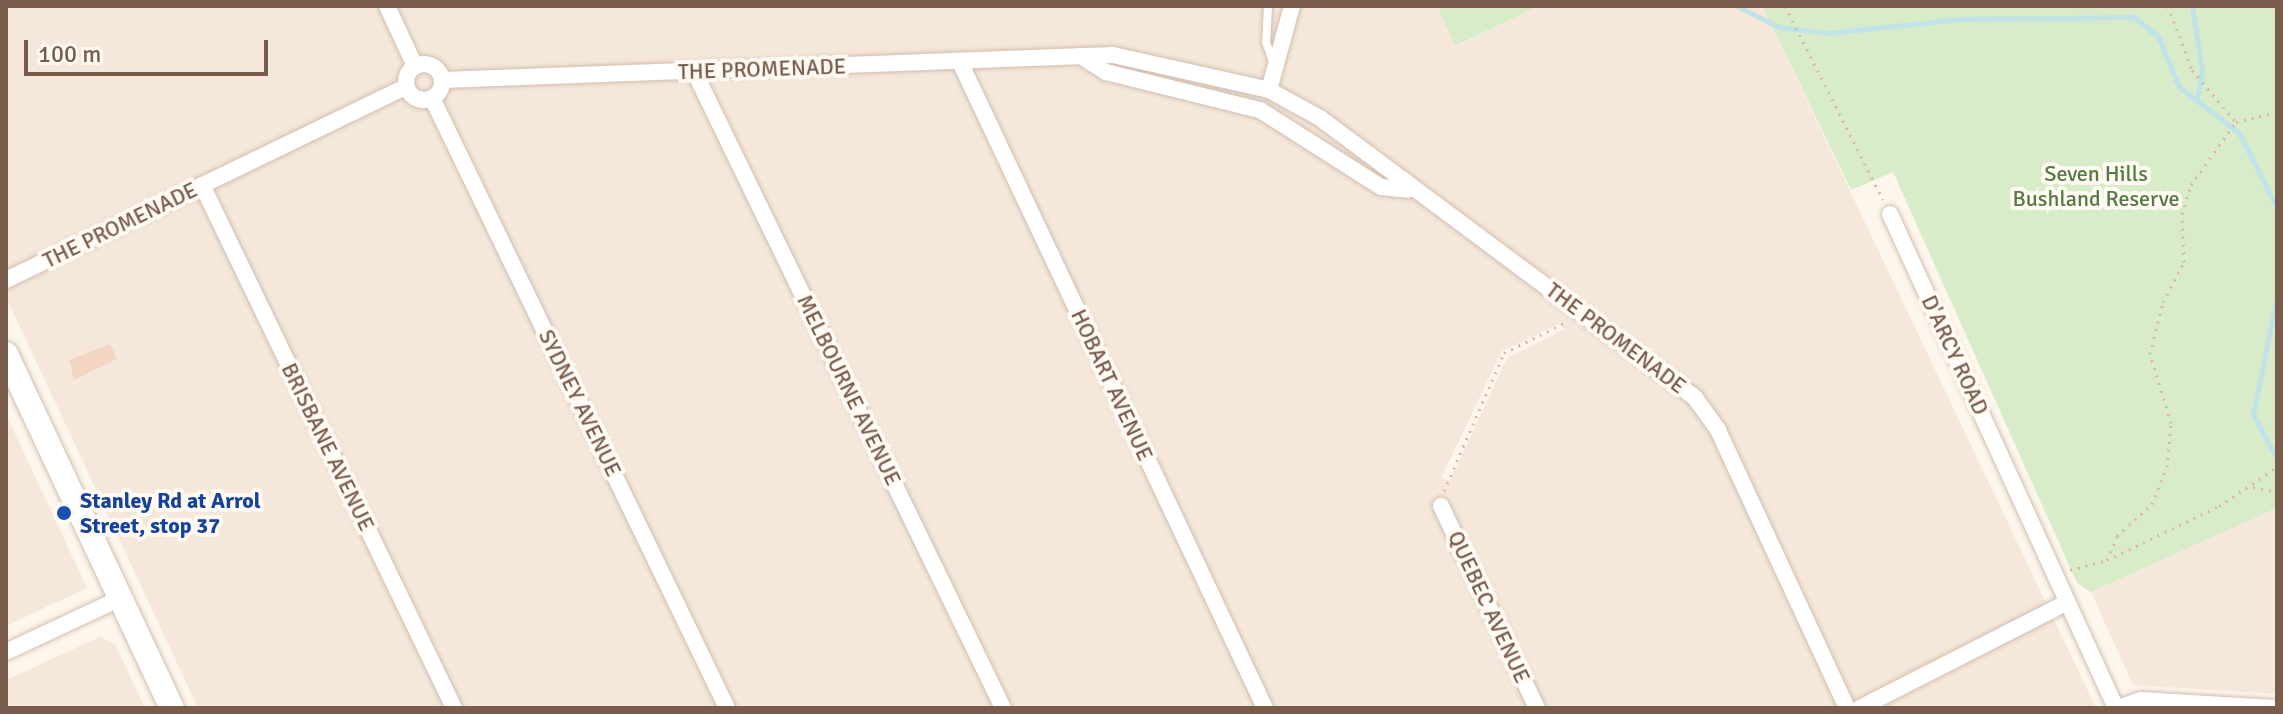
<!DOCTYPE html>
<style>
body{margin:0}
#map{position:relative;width:2283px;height:714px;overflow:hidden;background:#fdf6ec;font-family:Signika,sans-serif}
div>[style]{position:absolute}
.residential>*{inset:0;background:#f5e8da}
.green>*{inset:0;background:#d8ecc9}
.stream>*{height:5px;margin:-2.5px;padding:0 2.5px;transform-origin:2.5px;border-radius:2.5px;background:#bfe3e8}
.building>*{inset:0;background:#f3d5c3}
.path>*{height:3px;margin-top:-1.5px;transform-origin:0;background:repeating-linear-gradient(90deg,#d9b8a5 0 2px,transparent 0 8px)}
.roads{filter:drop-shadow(0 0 2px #d1beb0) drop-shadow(0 0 2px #d1beb0)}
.lane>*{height:8px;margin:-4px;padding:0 4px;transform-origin:4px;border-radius:4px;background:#fff}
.street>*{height:16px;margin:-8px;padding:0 8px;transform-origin:8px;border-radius:8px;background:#fff}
.street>.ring{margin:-8px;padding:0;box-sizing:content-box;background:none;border:16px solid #fff;border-radius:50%}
.secondary>*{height:24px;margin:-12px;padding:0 12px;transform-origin:12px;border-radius:12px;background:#fff}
.dots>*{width:22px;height:22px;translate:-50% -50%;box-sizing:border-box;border:4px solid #fffaf3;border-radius:50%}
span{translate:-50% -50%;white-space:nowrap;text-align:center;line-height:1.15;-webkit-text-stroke:8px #fffaf3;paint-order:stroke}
.street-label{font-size:22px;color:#7a5c4d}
.park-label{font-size:22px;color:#537a41}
.transit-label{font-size:22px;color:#164399;font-weight:700}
.left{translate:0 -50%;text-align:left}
.frame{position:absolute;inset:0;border:8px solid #7a5c4d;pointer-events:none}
.scale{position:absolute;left:24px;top:40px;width:244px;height:36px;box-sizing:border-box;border:4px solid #7a5c4d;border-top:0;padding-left:10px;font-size:24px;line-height:28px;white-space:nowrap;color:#7a5c4d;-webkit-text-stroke:6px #fffaf3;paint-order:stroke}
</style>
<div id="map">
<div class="residential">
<div style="clip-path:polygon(evenodd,6px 6px,1437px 6px,1456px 46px,1539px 6px,1762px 6px,2096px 708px,198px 708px,6px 297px,6px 6px,1558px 324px,1565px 329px,1507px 358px,1450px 481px,1441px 478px,1502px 351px,1558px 324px)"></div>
<div style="clip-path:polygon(6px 414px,87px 588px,6px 626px)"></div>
<div style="clip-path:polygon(2277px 508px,2277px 694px,2133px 685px,2091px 592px)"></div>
<div style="clip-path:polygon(100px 637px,115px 644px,145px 708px,6px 708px,6px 680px)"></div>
</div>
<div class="green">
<div style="clip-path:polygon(1437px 6px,1539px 6px,1455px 46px)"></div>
<div style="clip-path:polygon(1762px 6px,2277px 6px,2277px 508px,2091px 592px,2077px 583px,1893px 172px,1851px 190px)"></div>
</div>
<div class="stream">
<div style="left:1737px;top:6px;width:47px;rotate:26.6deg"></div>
<div style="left:1779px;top:27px;width:50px;rotate:6.8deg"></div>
<div style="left:1829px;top:33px;width:132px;rotate:-6.1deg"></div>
<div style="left:1960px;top:19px;width:173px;rotate:-0.7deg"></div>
<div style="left:2133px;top:17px;width:31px;rotate:37deg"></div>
<div style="left:2158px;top:36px;width:55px;rotate:67.6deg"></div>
<div style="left:2179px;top:87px;width:76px;rotate:37.5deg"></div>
<div style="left:2239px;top:133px;width:84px;rotate:63.1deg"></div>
<div style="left:2192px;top:6px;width:66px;rotate:81.3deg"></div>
<div style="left:2202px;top:71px;width:29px;rotate:100deg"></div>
<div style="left:2277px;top:296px;width:120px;rotate:101.5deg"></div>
<div style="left:2253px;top:414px;width:51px;rotate:61.9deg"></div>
</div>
<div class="building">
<div style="clip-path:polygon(110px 344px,117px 359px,74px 380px,69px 360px)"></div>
</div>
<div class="path">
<div style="left:1785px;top:6px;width:217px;rotate:63.2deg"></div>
<div style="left:2168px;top:6px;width:68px;rotate:69.4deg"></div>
<div style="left:2192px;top:70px;width:68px;rotate:49.8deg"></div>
<div style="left:2236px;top:122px;width:42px;rotate:-13.7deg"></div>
<div style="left:2253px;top:487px;width:25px;rotate:12deg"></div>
<div style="left:1444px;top:491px;width:150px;rotate:-66.5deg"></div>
<div style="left:1504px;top:353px;width:69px;rotate:-26.6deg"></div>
<div style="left:2107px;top:560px;width:26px;rotate:-67deg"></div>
<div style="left:2117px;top:536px;width:47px;rotate:-42.4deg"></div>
<div style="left:2152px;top:504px;width:40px;rotate:-68deg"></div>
<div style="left:2167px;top:467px;width:44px;rotate:-84.8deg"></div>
<div style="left:2171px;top:423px;width:72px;rotate:-106.9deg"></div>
<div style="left:2150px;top:354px;width:54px;rotate:-76deg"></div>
<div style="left:2163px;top:302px;width:45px;rotate:-62.3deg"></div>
<div style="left:2184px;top:262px;width:48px;rotate:-92.4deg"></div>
<div style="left:2182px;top:214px;width:30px;rotate:-73deg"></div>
<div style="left:2191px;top:185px;width:77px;rotate:-54.5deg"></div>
<div style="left:2070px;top:570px;width:38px;rotate:-15deg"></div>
<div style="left:2107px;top:560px;width:124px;rotate:-25.7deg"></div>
<div style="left:2219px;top:506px;width:70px;rotate:-33.9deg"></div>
</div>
<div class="roads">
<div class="lane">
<div style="left:1268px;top:6px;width:36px;rotate:93deg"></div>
<div style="left:1266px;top:42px;width:20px;rotate:70deg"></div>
</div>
<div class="street">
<div style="left:387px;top:6px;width:66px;rotate:65deg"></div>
<div style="left:1081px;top:56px;width:30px;rotate:33deg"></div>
<div style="left:1106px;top:72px;width:159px;rotate:13.9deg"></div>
<div style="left:1260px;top:110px;width:143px;rotate:32.5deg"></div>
<div style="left:1381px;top:187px;width:27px;rotate:6deg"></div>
<div style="left:960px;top:62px;width:714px;rotate:64.73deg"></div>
<div class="ring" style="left:406px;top:64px;width:20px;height:20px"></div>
<div style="left:694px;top:71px;width:708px;rotate:64.12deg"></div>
<div style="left:442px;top:80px;width:671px;rotate:-2.13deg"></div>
<div style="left:1113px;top:55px;width:160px;rotate:12.6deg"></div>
<div style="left:1269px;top:90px;width:58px;rotate:28.8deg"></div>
<div style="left:1320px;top:118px;width:468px;rotate:36.7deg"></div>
<div style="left:1695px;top:398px;width:39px;rotate:54deg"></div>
<div style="left:1718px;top:430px;width:306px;rotate:65.1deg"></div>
<div style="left:1269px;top:90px;width:87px;rotate:-74.7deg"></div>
<div style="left:432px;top:98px;width:678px;rotate:64.19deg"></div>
<div style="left:202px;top:185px;width:581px;rotate:64.27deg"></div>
<div style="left:1890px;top:214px;width:543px;rotate:65.42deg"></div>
<div style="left:6px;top:280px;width:445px;rotate:-25.8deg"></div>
<div style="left:1441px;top:506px;width:224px;rotate:64.6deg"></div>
<div style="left:6px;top:652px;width:127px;rotate:-25.2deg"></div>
<div style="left:1860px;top:708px;width:233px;rotate:-27deg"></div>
<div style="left:2118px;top:708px;width:24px;rotate:-19deg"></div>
<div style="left:2141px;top:700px;width:132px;rotate:3.5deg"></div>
</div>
<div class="secondary">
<div style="left:6px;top:354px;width:391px;rotate:64.9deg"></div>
</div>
</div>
<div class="dots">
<div style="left:64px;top:513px;background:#1a4fb4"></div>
</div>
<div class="street-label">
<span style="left:762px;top:69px;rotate:-2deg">THE PROMENADE</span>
<span style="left:120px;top:225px;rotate:-26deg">THE PROMENADE</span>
<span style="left:1616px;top:338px;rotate:37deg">THE PROMENADE</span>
<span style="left:1955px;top:355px;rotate:65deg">D'ARCY ROAD</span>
<span style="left:1112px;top:385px;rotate:65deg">HOBART AVENUE</span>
<span style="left:849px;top:390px;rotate:64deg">MELBOURNE AVENUE</span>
<span style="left:580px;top:403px;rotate:64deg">SYDNEY AVENUE</span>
<span style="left:328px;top:447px;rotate:64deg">BRISBANE AVENUE</span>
<span style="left:1489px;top:607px;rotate:65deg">QUEBEC AVENUE</span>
</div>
<div class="park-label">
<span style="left:2096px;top:186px">Seven Hills<br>Bushland Reserve</span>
</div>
<div class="transit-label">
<span class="left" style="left:80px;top:513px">Stanley Rd at Arrol<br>Street, stop 37</span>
</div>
<div class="frame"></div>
<div class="scale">100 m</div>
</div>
